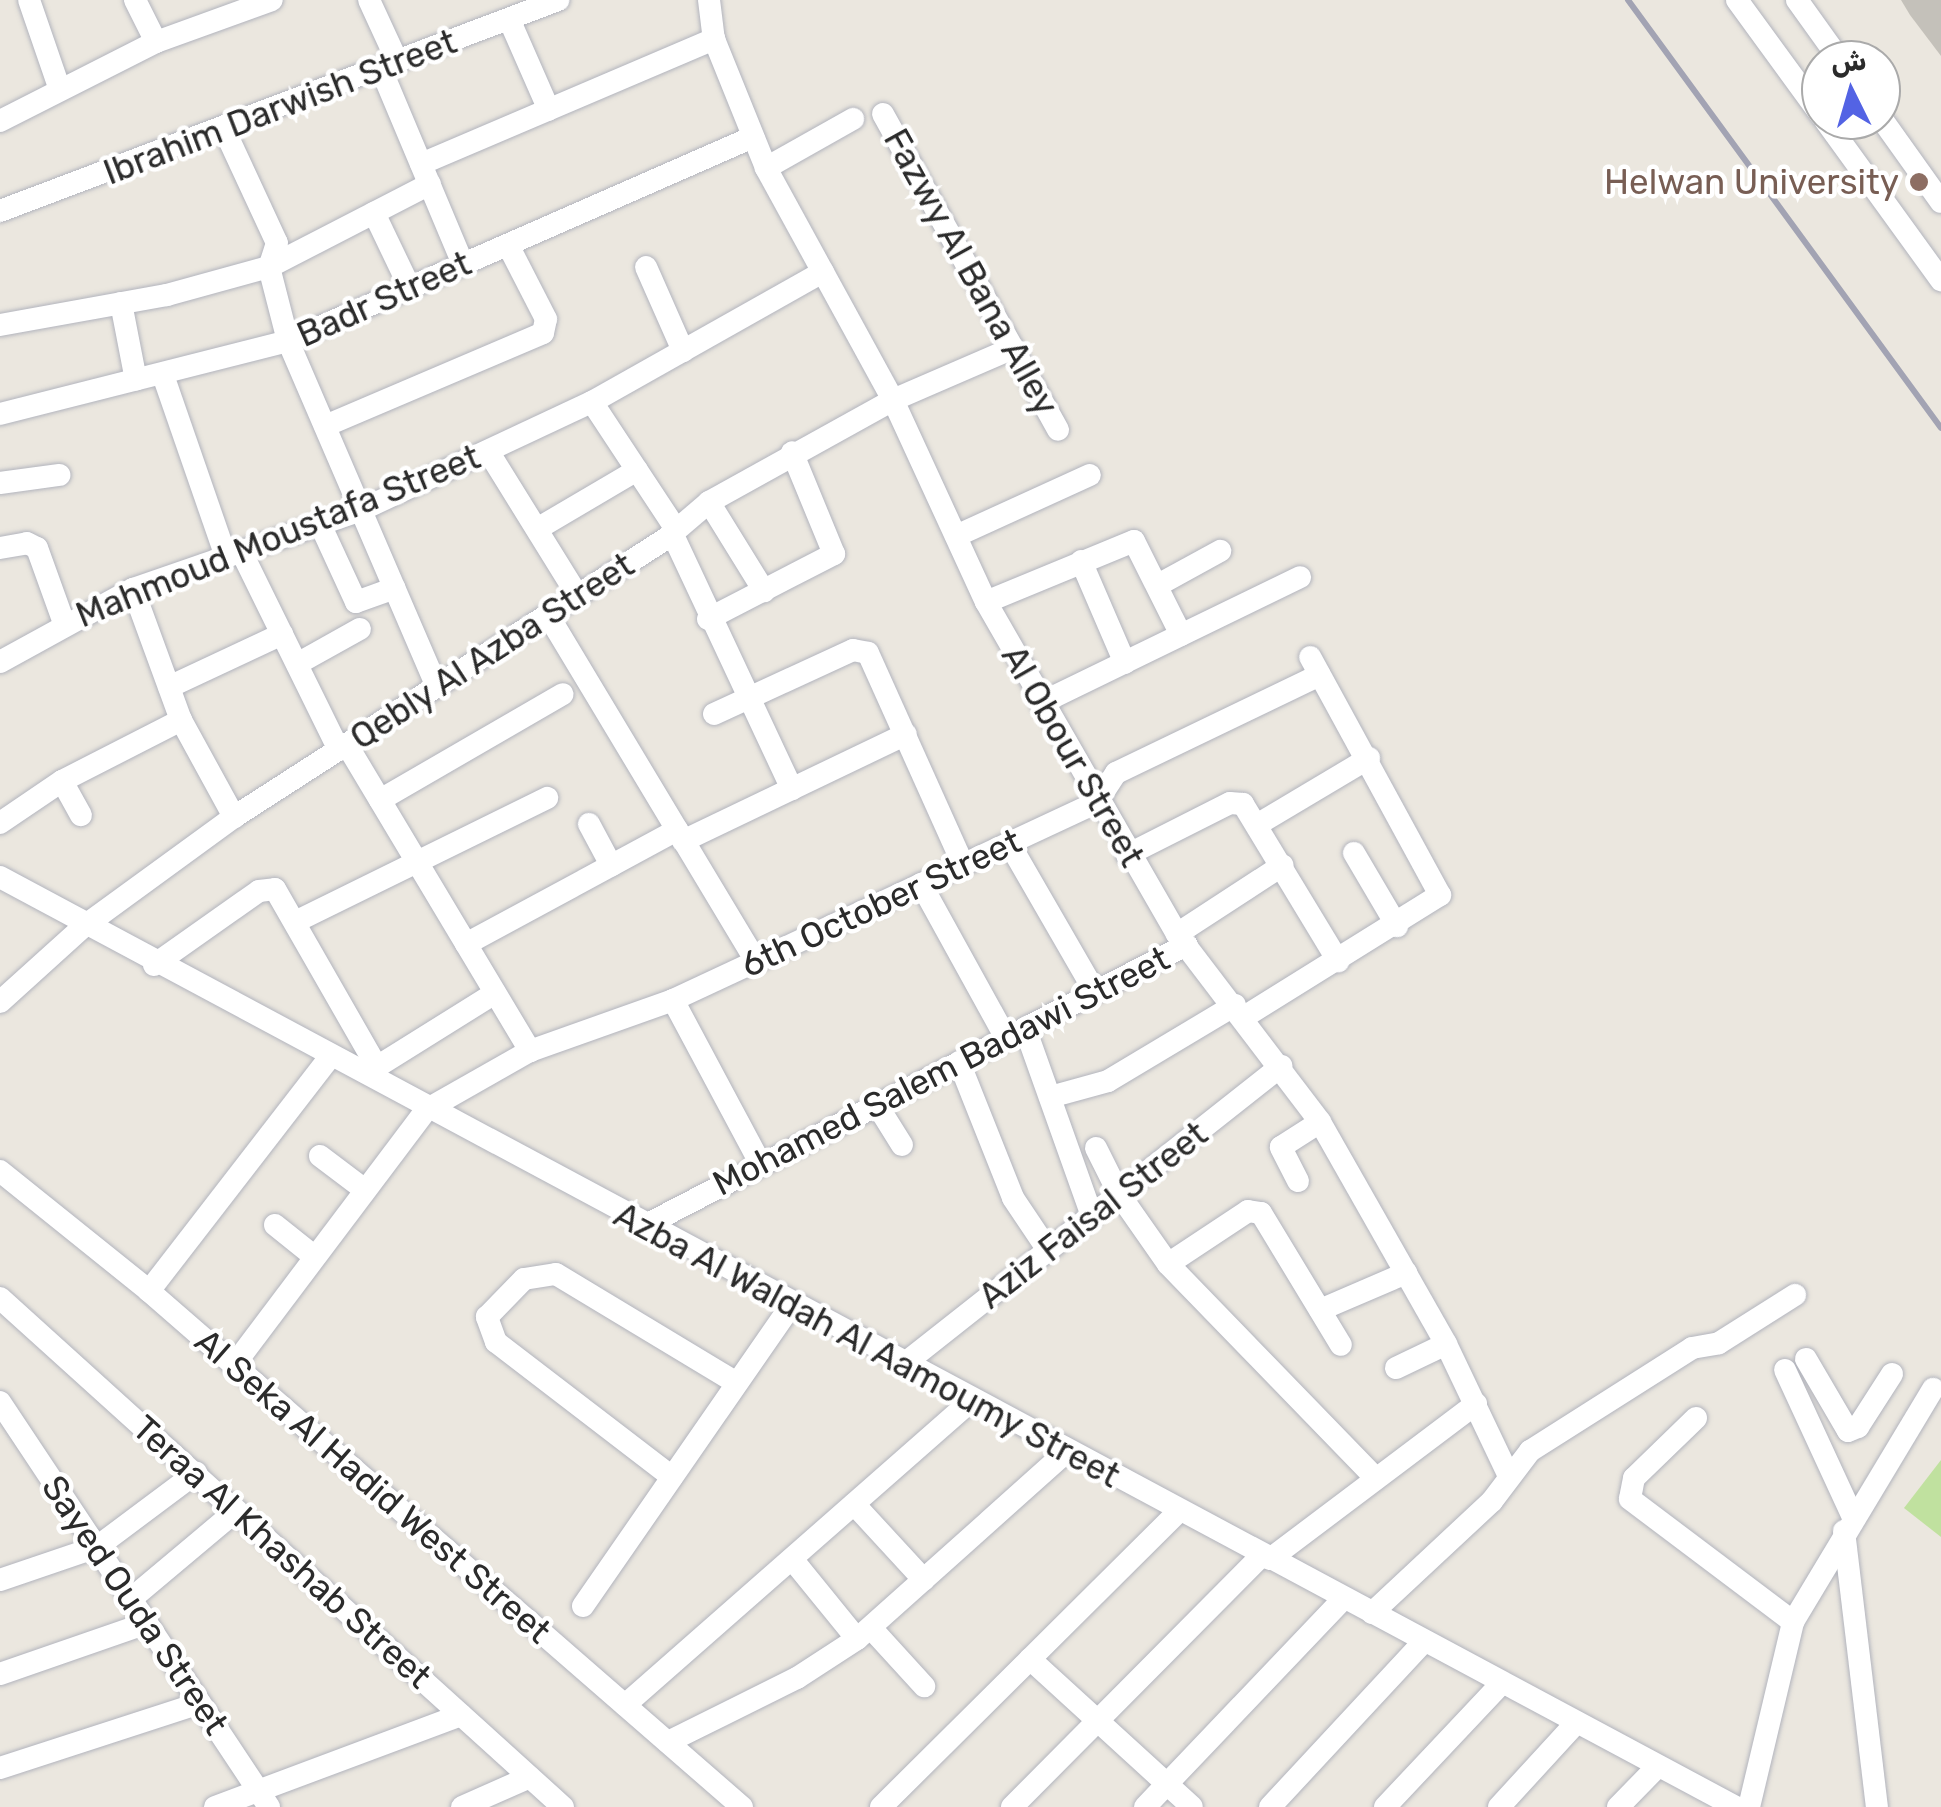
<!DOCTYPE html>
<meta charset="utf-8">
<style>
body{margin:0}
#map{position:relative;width:1941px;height:1807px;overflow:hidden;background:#ebe7df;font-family:Rubik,"Noto Sans Arabic",sans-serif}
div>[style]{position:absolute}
.pitch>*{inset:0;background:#c0e19f}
.building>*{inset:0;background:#c4c1ba}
.roads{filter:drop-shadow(0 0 2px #b2b4bd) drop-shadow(0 0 2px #b2b4bd)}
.minor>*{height:22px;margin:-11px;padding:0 11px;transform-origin:11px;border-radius:11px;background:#fff}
.rail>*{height:6px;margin:-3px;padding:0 3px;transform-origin:3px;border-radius:3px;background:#a2a3b3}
.dots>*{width:28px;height:28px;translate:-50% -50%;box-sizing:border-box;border:5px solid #fff;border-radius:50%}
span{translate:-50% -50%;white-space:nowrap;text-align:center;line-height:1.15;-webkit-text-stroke:9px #fff;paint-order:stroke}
.street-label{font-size:35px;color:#2b2b2b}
.education-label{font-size:35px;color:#785e54}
.right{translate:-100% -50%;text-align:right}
.north{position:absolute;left:1801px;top:40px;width:100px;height:100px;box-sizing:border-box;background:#fff;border:2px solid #aaa;border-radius:50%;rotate:355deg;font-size:28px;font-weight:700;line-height:40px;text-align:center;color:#2b2b2b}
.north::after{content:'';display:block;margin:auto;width:35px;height:45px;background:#5363e4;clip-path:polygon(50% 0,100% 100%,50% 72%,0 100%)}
</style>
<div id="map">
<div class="pitch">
<div style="clip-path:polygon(1941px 1460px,1941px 1537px,1904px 1508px)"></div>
</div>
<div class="building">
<div style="clip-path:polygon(1901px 0,1941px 0,1941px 56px,1910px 15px)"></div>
</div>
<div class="roads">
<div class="minor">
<div style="left:29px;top:0;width:92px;rotate:71deg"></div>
<div style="left:135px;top:0;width:47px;rotate:63.4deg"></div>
<div style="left:369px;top:0;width:69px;rotate:65.3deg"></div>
<div style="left:709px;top:0;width:39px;rotate:83deg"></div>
<div style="left:714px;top:39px;width:139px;rotate:68deg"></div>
<div style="left:766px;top:168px;width:264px;rotate:61.3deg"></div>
<div style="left:893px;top:400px;width:222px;rotate:65.3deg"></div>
<div style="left:986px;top:602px;width:383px;rotate:60.1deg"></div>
<div style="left:1177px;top:934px;width:236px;rotate:52.7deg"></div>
<div style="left:1320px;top:1122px;width:255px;rotate:60.4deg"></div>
<div style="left:1446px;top:1344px;width:144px;rotate:64.5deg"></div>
<div style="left:1737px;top:0;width:142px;rotate:53.9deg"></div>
<div style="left:1797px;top:0;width:74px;rotate:54.4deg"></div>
<div style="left:509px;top:19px;width:99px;rotate:66.3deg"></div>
<div style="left:381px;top:69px;width:212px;rotate:67.2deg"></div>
<div style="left:883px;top:114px;width:361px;rotate:61deg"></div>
<div style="left:1881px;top:118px;width:103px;rotate:54.5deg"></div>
<div style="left:1825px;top:120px;width:198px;rotate:54.1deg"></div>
<div style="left:0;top:121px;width:175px;rotate:-26.9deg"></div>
<div style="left:156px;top:42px;width:123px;rotate:-19.9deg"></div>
<div style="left:225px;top:131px;width:123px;rotate:65.1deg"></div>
<div style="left:277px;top:243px;width:25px;rotate:108deg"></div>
<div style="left:269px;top:267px;width:76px;rotate:75.6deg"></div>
<div style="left:288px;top:341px;width:377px;rotate:66.7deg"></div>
<div style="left:421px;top:164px;width:319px;rotate:-23.1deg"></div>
<div style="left:766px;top:168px;width:100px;rotate:-29.4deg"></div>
<div style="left:0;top:211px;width:597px;rotate:-20.71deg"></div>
<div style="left:374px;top:213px;width:83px;rotate:64.4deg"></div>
<div style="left:646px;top:267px;width:92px;rotate:66.2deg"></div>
<div style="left:121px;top:303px;width:78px;rotate:79deg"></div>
<div style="left:0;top:325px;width:170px;rotate:-10.2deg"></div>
<div style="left:167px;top:295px;width:106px;rotate:-15.4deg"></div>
<div style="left:269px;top:267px;width:181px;rotate:-27.3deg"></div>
<div style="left:163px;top:375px;width:193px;rotate:70.9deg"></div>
<div style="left:592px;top:402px;width:151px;rotate:56.6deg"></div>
<div style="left:0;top:414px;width:297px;rotate:-14.2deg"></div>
<div style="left:288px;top:341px;width:508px;rotate:-23.69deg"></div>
<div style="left:325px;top:426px;width:237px;rotate:-23.1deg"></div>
<div style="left:543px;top:333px;width:14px;rotate:-78deg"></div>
<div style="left:546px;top:319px;width:83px;rotate:-117.2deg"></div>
<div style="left:488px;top:451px;width:171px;rotate:58.2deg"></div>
<div style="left:0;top:483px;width:60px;rotate:-7.7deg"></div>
<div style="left:709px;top:502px;width:105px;rotate:58.3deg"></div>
<div style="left:320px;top:524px;width:86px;rotate:65.2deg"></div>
<div style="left:356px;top:602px;width:41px;rotate:-19.7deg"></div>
<div style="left:537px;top:529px;width:116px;rotate:-30.5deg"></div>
<div style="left:672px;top:533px;width:283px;rotate:64.9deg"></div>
<div style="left:956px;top:536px;width:147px;rotate:-24.5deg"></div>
<div style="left:0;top:548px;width:27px;rotate:-10deg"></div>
<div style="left:27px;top:543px;width:11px;rotate:27deg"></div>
<div style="left:37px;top:548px;width:80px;rotate:70.2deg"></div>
<div style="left:241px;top:551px;width:222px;rotate:63.8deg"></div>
<div style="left:1081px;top:561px;width:111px;rotate:66.7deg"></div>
<div style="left:1158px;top:585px;width:71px;rotate:-28.7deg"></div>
<div style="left:133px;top:589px;width:140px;rotate:69.9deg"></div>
<div style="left:181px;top:720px;width:111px;rotate:61.3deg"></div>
<div style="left:986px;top:602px;width:160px;rotate:-22.4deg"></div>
<div style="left:1134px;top:541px;width:105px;rotate:63.4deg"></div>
<div style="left:548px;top:615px;width:404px;rotate:59deg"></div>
<div style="left:708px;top:619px;width:142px;rotate:-27.3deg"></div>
<div style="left:834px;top:554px;width:110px;rotate:-112.4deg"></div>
<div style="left:0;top:662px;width:152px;rotate:-28.8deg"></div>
<div style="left:133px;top:589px;width:241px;rotate:-19.1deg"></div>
<div style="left:361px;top:510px;width:255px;rotate:-25.1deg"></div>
<div style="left:592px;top:402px;width:265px;rotate:-29.4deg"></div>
<div style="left:297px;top:664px;width:72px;rotate:-29.1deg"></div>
<div style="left:169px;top:687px;width:125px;rotate:-25.1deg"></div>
<div style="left:1041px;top:703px;width:288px;rotate:-25.9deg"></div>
<div style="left:714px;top:714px;width:153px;rotate:-24.7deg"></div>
<div style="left:853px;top:650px;width:15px;rotate:11deg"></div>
<div style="left:868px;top:653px;width:231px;rotate:65.8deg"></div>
<div style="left:347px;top:745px;width:357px;rotate:59.1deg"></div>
<div style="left:62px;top:781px;width:39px;rotate:61deg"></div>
<div style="left:380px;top:800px;width:211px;rotate:-30.1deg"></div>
<div style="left:0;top:823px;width:75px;rotate:-34.1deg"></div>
<div style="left:62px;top:781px;width:134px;rotate:-27.1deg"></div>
<div style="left:1260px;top:823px;width:127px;rotate:-30.8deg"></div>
<div style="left:589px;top:824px;width:47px;rotate:61.8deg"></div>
<div style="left:683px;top:841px;width:247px;rotate:-25.6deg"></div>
<div style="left:1009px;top:843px;width:172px;rotate:60deg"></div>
<div style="left:1354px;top:853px;width:85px;rotate:59.5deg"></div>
<div style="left:1127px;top:855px;width:115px;rotate:-26.8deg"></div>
<div style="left:1230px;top:803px;width:13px;rotate:4deg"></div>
<div style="left:1243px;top:804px;width:184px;rotate:58.8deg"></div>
<div style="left:0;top:877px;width:1969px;rotate:28.18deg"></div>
<div style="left:921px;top:884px;width:176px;rotate:61.1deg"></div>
<div style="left:297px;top:921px;width:279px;rotate:-26.2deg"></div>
<div style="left:1177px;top:934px;width:126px;rotate:-33.1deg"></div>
<div style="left:466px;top:944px;width:240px;rotate:-28.4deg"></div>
<div style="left:154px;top:965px;width:128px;rotate:-35.2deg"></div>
<div style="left:259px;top:891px;width:16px;rotate:-7deg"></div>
<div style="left:275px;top:889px;width:205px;rotate:60.2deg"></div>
<div style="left:673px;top:1000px;width:187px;rotate:61.9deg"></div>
<div style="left:0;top:1002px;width:112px;rotate:-42.1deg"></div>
<div style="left:83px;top:927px;width:187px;rotate:-36.1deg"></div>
<div style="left:234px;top:817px;width:515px;rotate:-32.8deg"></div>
<div style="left:667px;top:538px;width:55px;rotate:-40.6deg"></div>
<div style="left:709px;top:502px;width:210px;rotate:-29deg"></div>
<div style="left:893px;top:400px;width:131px;rotate:-23.4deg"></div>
<div style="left:1244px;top:1017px;width:231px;rotate:-31.9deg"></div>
<div style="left:1440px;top:895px;width:271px;rotate:-118.6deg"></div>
<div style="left:1025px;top:1028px;width:200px;rotate:70.4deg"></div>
<div style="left:959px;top:1062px;width:146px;rotate:68.3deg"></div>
<div style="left:1013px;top:1198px;width:63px;rotate:56.1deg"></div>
<div style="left:367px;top:1073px;width:151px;rotate:-32deg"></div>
<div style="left:1050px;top:1097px;width:60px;rotate:-15.4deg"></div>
<div style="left:1108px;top:1081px;width:148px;rotate:-30.9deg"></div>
<div style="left:877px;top:1105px;width:47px;rotate:58deg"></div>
<div style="left:1096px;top:1148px;width:51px;rotate:63.4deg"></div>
<div style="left:1119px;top:1194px;width:85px;rotate:55deg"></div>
<div style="left:1168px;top:1264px;width:299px;rotate:45.9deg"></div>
<div style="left:320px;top:1156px;width:56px;rotate:37.1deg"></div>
<div style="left:0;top:1171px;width:191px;rotate:38.8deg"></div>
<div style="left:149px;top:1291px;width:786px;rotate:41.03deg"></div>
<div style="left:1298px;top:1181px;width:38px;rotate:-117deg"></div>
<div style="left:1281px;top:1147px;width:46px;rotate:-32.7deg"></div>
<div style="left:275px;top:1225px;width:51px;rotate:38.7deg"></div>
<div style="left:644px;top:1226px;width:611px;rotate:-27.4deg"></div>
<div style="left:1168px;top:1264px;width:96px;rotate:-33.5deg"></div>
<div style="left:1248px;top:1211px;width:13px;rotate:9deg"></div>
<div style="left:1261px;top:1213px;width:154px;rotate:58.8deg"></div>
<div style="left:149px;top:1291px;width:294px;rotate:-52.3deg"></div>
<div style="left:0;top:1298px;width:759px;rotate:42.12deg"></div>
<div style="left:1320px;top:1310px;width:94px;rotate:-23.3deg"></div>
<div style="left:1806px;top:1359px;width:83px;rotate:59.7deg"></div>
<div style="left:1848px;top:1431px;width:11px;rotate:-22deg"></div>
<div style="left:1858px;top:1427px;width:63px;rotate:-57.3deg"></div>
<div style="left:904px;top:1364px;width:481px;rotate:-38.3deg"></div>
<div style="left:234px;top:1365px;width:319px;rotate:-53deg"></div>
<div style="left:426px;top:1110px;width:120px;rotate:-29.6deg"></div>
<div style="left:530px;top:1051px;width:152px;rotate:-19.6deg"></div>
<div style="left:673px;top:1000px;width:468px;rotate:-25deg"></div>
<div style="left:1097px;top:802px;width:35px;rotate:-57deg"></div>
<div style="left:1116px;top:773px;width:226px;rotate:-25.7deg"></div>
<div style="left:1396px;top:1368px;width:55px;rotate:-25.6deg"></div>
<div style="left:1785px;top:1370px;width:162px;rotate:65.2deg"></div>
<div style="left:0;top:1402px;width:486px;rotate:56.4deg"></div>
<div style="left:1696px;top:1418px;width:86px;rotate:135.9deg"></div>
<div style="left:1634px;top:1478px;width:21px;rotate:101deg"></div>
<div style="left:1630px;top:1499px;width:204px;rotate:37deg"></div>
<div style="left:672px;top:1477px;width:222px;rotate:-142.5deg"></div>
<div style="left:496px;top:1342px;width:27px;rotate:-110deg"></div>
<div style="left:487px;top:1317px;width:53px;rotate:-45.8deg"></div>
<div style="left:524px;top:1279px;width:32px;rotate:-9deg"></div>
<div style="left:556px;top:1274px;width:211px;rotate:31.1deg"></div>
<div style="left:854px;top:1504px;width:103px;rotate:47.4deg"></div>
<div style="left:1844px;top:1531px;width:278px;rotate:83.2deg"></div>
<div style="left:792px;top:1559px;width:103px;rotate:50.9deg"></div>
<div style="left:1270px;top:1559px;width:258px;rotate:-37deg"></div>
<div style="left:0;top:1580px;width:102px;rotate:-18.8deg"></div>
<div style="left:97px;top:1547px;width:124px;rotate:-36.8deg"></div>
<div style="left:131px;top:1599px;width:138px;rotate:-40deg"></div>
<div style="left:583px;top:1606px;width:367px;rotate:-55.3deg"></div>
<div style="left:1372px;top:1613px;width:164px;rotate:-43deg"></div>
<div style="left:1492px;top:1501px;width:63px;rotate:-52.8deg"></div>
<div style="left:1530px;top:1451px;width:192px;rotate:-32.4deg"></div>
<div style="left:1692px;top:1348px;width:27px;rotate:-10deg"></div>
<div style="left:1719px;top:1343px;width:90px;rotate:-32.3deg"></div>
<div style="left:871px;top:1628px;width:79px;rotate:47.6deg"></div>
<div style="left:1030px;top:1659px;width:219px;rotate:42.4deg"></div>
<div style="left:0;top:1674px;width:156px;rotate:-19.1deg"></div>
<div style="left:625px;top:1705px;width:462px;rotate:-41.3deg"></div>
<div style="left:668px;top:1742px;width:144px;rotate:-26.4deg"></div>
<div style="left:797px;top:1678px;width:72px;rotate:-33deg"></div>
<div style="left:857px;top:1639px;width:282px;rotate:-41.8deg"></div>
<div style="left:0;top:1768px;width:210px;rotate:-18deg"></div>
<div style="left:215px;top:1807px;width:263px;rotate:-20.5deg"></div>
<div style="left:462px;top:1807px;width:74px;rotate:-23.8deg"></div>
<div style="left:881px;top:1807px;width:420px;rotate:-44.8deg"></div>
<div style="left:1012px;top:1807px;width:355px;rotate:-45.2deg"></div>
<div style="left:1145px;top:1807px;width:289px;rotate:-46.4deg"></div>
<div style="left:1270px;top:1807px;width:226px;rotate:-47.1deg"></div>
<div style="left:1385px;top:1807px;width:170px;rotate:-46.7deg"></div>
<div style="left:1499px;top:1807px;width:115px;rotate:-47.5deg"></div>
<div style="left:1618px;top:1807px;width:57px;rotate:-45.7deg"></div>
<div style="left:1749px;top:1807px;width:190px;rotate:-76.6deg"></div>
<div style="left:1793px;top:1622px;width:272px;rotate:-59deg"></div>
</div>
</div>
<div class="rail">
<div style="left:1628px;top:0;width:530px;rotate:53.82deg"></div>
</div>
<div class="dots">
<div style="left:1919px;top:182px;background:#8d6e63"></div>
</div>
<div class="street-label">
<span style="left:280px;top:107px;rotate:-21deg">Ibrahim Darwish Street</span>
<span style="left:971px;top:272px;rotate:61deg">Fazwy Al Bana Alley</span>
<span style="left:384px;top:299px;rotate:-24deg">Badr Street</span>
<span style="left:278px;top:536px;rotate:-22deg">Mahmoud Moustafa Street</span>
<span style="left:492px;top:651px;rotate:-33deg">Qebly Al Azba Street</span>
<span style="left:1073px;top:756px;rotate:60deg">Al Obour Street</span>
<span style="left:881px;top:903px;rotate:-25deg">6th October Street</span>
<span style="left:941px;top:1071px;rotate:-27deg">Mohamed Salem Badawi Street</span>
<span style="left:1093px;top:1215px;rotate:-38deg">Aziz Faisal Street</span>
<span style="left:867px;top:1345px;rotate:28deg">Azba Al Waldah Al Aamoumy Street</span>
<span style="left:373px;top:1486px;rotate:41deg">Al Seka Al Hadid West Street</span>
<span style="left:282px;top:1552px;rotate:42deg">Teraa Al Khashab Street</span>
<span style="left:135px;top:1605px;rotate:56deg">Sayed Ouda Street</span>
</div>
<div class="education-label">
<span class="right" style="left:1899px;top:182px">Helwan University</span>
</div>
<div class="north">ش</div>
</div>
